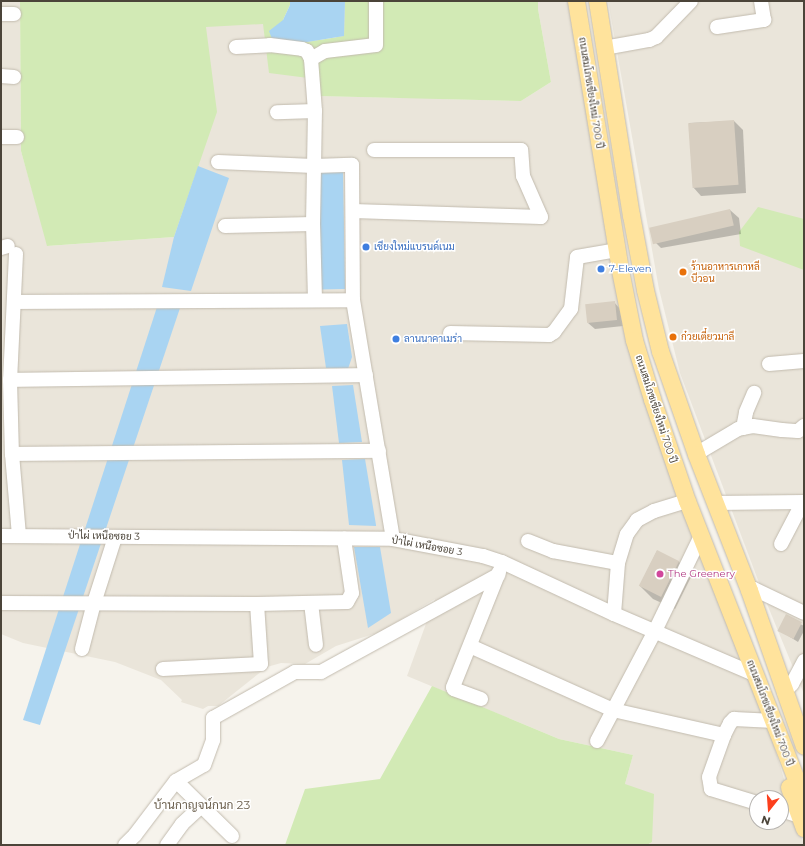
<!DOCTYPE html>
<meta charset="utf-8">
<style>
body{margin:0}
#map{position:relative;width:805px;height:846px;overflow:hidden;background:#f6f3ec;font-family:Montserrat,Sarabun,sans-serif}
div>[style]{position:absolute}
.residential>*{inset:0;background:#eae5da}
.green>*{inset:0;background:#d2eab5}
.water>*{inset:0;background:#a9d4f2;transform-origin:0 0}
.shadow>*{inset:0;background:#0003}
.building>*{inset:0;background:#d8cfc1;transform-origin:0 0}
.roads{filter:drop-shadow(0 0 1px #c2bbae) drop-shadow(0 0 1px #c2bbae)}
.minor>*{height:14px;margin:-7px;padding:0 7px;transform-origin:7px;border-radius:7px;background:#fff}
.major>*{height:17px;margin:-8.5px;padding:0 8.5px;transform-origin:8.5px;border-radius:8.5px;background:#ffe39c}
.dots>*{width:11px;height:11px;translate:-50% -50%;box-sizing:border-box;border:2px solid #fff;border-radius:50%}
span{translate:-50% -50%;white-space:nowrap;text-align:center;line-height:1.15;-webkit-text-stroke:3px #fff;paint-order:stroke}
.street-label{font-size:10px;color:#4b4439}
.shop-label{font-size:10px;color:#366cbe}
.left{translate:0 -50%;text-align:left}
.food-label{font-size:10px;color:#c56008}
.hotel-label{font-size:10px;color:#b23c85}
.quarter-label{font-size:12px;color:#6e6250}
.frame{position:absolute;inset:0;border:2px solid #4b4439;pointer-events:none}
.north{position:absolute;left:749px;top:790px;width:40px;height:40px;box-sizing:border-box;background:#fff;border:1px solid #b7b4b0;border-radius:50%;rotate:197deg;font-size:11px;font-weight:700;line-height:16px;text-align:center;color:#4b4439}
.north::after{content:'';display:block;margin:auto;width:14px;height:18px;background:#fc3f1d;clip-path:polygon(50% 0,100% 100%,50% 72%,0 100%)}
</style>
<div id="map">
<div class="residential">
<div style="clip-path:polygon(evenodd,1px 1px,20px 1px,21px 151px,48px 246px,174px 237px,200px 160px,173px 1px,261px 1px,286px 34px,336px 42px,340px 1px,456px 1px,319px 96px,401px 98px,424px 93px,442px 99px,521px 101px,551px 82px,538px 9px,538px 1px,570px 1px,619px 298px,772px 739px,804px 845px,647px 845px,652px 842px,625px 784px,633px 755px,559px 739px,407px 676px,435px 599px,380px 632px,336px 646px,305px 664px,281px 663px,267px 667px,218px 706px,208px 706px,203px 709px,181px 702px,182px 700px,161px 680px,115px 662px,23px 643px,1px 634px,1px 1px,757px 798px,781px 798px,781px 822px,757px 822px,757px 798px)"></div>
<div style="clip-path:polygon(608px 1px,804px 1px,804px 694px,767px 604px,680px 373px,659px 289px)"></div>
</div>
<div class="green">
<div style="clip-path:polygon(20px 1px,290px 1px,290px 5px,283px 20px,289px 42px,307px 42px,344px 36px,345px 1px,538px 1px,538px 9px,551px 82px,521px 101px,318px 96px,316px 79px,269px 73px,263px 24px,206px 27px,217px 112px,174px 237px,47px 246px,21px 151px)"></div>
<div style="clip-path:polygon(758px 207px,804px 219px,804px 270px,740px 246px,739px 232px)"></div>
<div style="clip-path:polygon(432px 686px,559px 739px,633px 755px,625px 784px,654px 794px,652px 842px,647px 845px,285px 845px,305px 789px,380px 779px)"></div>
</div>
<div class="water">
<div style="clip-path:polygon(290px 1px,345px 1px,344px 36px,307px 42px,289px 42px,272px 39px,269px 31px,283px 20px,290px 5px)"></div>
<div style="clip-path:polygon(198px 166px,229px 178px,191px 291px,162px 287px,174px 237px)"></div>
<div style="left:343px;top:170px;width:119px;height:25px;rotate:89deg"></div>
<div style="clip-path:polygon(157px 307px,180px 308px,40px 725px,23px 720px)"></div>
<div style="clip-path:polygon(347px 324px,352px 357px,348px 369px,326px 368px,320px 326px)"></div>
<div style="clip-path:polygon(353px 385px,362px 442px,339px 443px,332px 386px)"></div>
<div style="clip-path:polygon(365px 459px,376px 525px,376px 526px,349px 525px,342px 460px)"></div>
<div style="clip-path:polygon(354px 547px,380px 547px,391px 613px,368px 628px)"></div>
</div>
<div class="shadow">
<div style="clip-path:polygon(734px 121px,743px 130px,746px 193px,701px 196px,693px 187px,689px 123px)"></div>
<div style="clip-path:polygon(730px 210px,739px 218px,741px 234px,661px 248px,652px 239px)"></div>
<div style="clip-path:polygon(614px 302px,620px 309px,623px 326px,595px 329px,588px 323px)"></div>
<div style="clip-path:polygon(657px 551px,679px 562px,692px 575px,675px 609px,653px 599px,640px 586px)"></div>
<div style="clip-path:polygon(786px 616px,804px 626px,804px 631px,798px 642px,779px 630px)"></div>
</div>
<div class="building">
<div style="left:734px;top:120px;width:65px;height:46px;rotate:86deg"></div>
<div style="left:730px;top:209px;width:17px;height:83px;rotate:77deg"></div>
<div style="left:615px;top:301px;width:19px;height:30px;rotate:84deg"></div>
<div style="left:657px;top:550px;width:25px;height:40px;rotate:27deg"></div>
<div style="left:786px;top:614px;width:18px;height:19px;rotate:27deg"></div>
</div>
<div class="roads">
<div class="minor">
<div style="left:1px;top:14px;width:13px"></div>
<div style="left:717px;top:27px;width:48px;rotate:-8.5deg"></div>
<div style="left:764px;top:20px;width:19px;rotate:-99deg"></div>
<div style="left:236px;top:47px;width:34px;rotate:-3deg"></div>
<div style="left:270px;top:45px;width:32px;rotate:7deg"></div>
<div style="left:302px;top:49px;width:5px;rotate:22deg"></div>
<div style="left:307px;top:51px;width:9px;rotate:63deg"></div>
<div style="left:311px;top:59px;width:52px;rotate:85.6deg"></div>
<div style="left:315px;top:111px;width:38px;rotate:178deg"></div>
<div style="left:604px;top:48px;width:46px;rotate:-10.1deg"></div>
<div style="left:649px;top:40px;width:8px;rotate:-23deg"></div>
<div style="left:656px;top:37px;width:50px;rotate:-45.8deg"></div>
<div style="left:311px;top:59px;width:16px;rotate:-30deg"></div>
<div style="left:325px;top:51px;width:51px;rotate:-6.7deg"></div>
<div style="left:376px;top:45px;width:44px;rotate:-90deg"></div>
<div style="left:1px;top:76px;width:13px;rotate:4deg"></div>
<div style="left:1px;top:137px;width:16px"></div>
<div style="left:218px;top:162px;width:96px;rotate:2.4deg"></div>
<div style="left:314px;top:166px;width:38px;rotate:-2deg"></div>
<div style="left:352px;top:165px;width:135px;rotate:89.6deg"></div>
<div style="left:353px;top:300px;width:242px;rotate:80.5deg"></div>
<div style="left:353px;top:211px;width:188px;rotate:1.8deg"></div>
<div style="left:541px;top:217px;width:45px;rotate:-113.7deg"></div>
<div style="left:523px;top:176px;width:26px;rotate:-94deg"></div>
<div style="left:521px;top:150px;width:147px;rotate:180deg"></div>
<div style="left:225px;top:226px;width:88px;rotate:-1.3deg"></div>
<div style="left:1px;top:248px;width:7px;rotate:-16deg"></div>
<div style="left:16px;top:254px;width:126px;rotate:92.7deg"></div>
<div style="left:10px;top:380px;width:74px;rotate:88.5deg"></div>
<div style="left:12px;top:454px;width:82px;rotate:85.1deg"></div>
<div style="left:315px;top:300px;width:76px;rotate:-91.5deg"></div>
<div style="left:313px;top:224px;width:113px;rotate:-89deg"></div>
<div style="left:14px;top:302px;width:339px;rotate:-0.3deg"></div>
<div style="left:450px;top:333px;width:99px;rotate:1.2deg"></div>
<div style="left:549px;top:335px;width:6px;rotate:-31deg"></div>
<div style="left:554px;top:332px;width:29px;rotate:-54deg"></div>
<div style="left:571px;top:309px;width:52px;rotate:-83.4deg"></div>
<div style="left:577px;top:257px;width:40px;rotate:-10deg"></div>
<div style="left:769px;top:364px;width:35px;rotate:-5deg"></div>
<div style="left:10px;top:380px;width:356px;rotate:-0.8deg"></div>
<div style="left:743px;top:428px;width:16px;rotate:-79deg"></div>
<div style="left:746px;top:412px;width:21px;rotate:-67deg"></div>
<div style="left:12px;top:454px;width:367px;rotate:-0.5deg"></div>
<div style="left:696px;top:454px;width:49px;rotate:-30.8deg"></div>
<div style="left:738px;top:429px;width:15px;rotate:-11deg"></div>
<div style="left:753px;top:426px;width:29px;rotate:8deg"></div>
<div style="left:782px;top:430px;width:16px;rotate:4deg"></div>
<div style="left:798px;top:431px;width:8px;rotate:-40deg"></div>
<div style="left:715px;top:503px;width:89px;rotate:-0.6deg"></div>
<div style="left:1px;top:536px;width:392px;rotate:0.4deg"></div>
<div style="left:393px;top:539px;width:92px;rotate:10.7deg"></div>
<div style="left:483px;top:556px;width:20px;rotate:18deg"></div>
<div style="left:502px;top:562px;width:123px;rotate:24.9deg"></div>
<div style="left:614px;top:614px;width:155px;rotate:23.2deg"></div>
<div style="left:528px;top:541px;width:27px;rotate:22deg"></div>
<div style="left:553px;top:551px;width:66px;rotate:10.5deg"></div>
<div style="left:781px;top:544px;width:47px;rotate:-62.4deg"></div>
<div style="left:749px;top:590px;width:5px;rotate:-11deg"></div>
<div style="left:754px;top:589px;width:55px;rotate:25.6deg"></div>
<div style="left:1px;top:603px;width:256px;rotate:0.2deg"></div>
<div style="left:257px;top:604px;width:90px;rotate:-1.3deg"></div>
<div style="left:347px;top:602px;width:10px;rotate:-61deg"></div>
<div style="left:352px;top:593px;width:55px;rotate:-98.4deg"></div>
<div style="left:311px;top:603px;width:42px;rotate:83.2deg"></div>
<div style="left:614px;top:614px;width:51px;rotate:-85.5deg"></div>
<div style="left:618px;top:563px;width:30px;rotate:-73deg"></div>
<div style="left:627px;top:534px;width:17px;rotate:-54deg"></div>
<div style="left:637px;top:520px;width:19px;rotate:-28deg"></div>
<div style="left:654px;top:511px;width:34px;rotate:-17deg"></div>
<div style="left:470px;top:646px;width:157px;rotate:24.1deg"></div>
<div style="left:613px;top:710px;width:114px;rotate:12.7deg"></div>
<div style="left:82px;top:649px;width:48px;rotate:-75.4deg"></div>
<div style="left:94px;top:603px;width:69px;rotate:-72.3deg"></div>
<div style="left:163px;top:669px;width:98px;rotate:-2.9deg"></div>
<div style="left:261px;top:664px;width:60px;rotate:-93.8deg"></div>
<div style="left:784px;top:692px;width:11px;rotate:-45deg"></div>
<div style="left:792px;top:684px;width:26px;rotate:-62deg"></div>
<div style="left:481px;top:699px;width:29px;rotate:-160deg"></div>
<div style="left:454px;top:689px;width:2px;rotate:-117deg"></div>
<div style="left:453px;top:687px;width:124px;rotate:-68.2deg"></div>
<div style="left:597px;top:741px;width:124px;rotate:-62.2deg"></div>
<div style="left:655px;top:631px;width:106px;rotate:-64.2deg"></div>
<div style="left:757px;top:803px;width:48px;rotate:-163.1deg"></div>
<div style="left:711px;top:789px;width:12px;rotate:-99deg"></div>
<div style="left:709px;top:777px;width:45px;rotate:-70.3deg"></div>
<div style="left:724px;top:735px;width:13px;rotate:-63deg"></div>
<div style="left:730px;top:723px;width:6px;rotate:-45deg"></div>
<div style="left:734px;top:719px;width:40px;rotate:2.9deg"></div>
<div style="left:781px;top:810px;width:20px;rotate:18deg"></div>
<div style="left:232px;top:836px;width:78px;rotate:-135.5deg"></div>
<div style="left:176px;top:781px;width:32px;rotate:-30deg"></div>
<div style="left:204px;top:765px;width:27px;rotate:-70deg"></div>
<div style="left:213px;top:740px;width:22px;rotate:-90deg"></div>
<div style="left:213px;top:718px;width:94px;rotate:-29.3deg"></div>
<div style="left:295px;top:672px;width:26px"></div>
<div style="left:321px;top:672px;width:202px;rotate:-28.7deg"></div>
<div style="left:125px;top:845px;width:14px;rotate:-45deg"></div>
<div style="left:135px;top:835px;width:68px;rotate:-52.8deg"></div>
<div style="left:167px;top:845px;width:26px;rotate:-54deg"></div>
<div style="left:182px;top:824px;width:26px;rotate:-43deg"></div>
</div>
<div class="major">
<div style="left:576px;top:1px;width:267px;rotate:80.7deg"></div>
<div style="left:619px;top:265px;width:76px;rotate:78.7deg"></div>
<div style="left:634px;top:340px;width:62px;rotate:73deg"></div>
<div style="left:652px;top:399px;width:108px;rotate:71.1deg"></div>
<div style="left:687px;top:501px;width:320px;rotate:68.6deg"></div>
<div style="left:597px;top:1px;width:217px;rotate:81deg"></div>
<div style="left:631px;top:215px;width:76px;rotate:79.4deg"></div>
<div style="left:645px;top:290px;width:63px;rotate:76.2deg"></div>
<div style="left:660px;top:351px;width:109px;rotate:70.7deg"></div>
<div style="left:696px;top:454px;width:146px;rotate:68.7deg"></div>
<div style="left:749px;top:590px;width:165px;rotate:70.6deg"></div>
<div style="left:789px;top:787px;width:44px;rotate:69.9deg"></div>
</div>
</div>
<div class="dots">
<div style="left:366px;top:247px;background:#3f7fe0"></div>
<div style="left:601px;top:269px;background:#3f7fe0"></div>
<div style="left:683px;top:272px;background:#e8710a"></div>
<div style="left:673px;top:337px;background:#e8710a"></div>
<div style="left:396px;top:339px;background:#3f7fe0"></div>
<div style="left:660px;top:574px;background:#d1479c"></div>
</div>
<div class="street-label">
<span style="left:591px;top:93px;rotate:81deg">ถนนสมโภชเชียงใหม่ 700 ปี</span>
<span style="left:656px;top:409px;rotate:72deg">ถนนสมโภชเชียงใหม่ 700 ปี</span>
<span style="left:104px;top:536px;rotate:1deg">ป่าไผ่ เหนือซอย 3</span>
<span style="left:427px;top:546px;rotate:10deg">ป่าไผ่ เหนือซอย 3</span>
<span style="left:770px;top:713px;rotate:69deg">ถนนสมโภชเชียงใหม่ 700 ปี</span>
</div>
<div class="shop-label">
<span class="left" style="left:374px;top:247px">เชียงใหม่แบรนด์เนม</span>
<span class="left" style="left:609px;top:269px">7-Eleven</span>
<span class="left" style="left:404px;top:339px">ลานนาคาเมร่า</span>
</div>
<div class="food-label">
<span class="left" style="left:691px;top:272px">ร้านอาหารเกาหลี<br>บีวอน</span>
<span class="left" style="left:681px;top:337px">ก๋วยเตี๋ยวมาลี</span>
</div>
<div class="hotel-label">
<span class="left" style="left:668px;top:574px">The Greenery</span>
</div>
<div class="quarter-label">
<span style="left:202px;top:805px">บ้านกาญจน์กนก 23</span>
</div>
<div class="frame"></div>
<div class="north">N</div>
</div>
